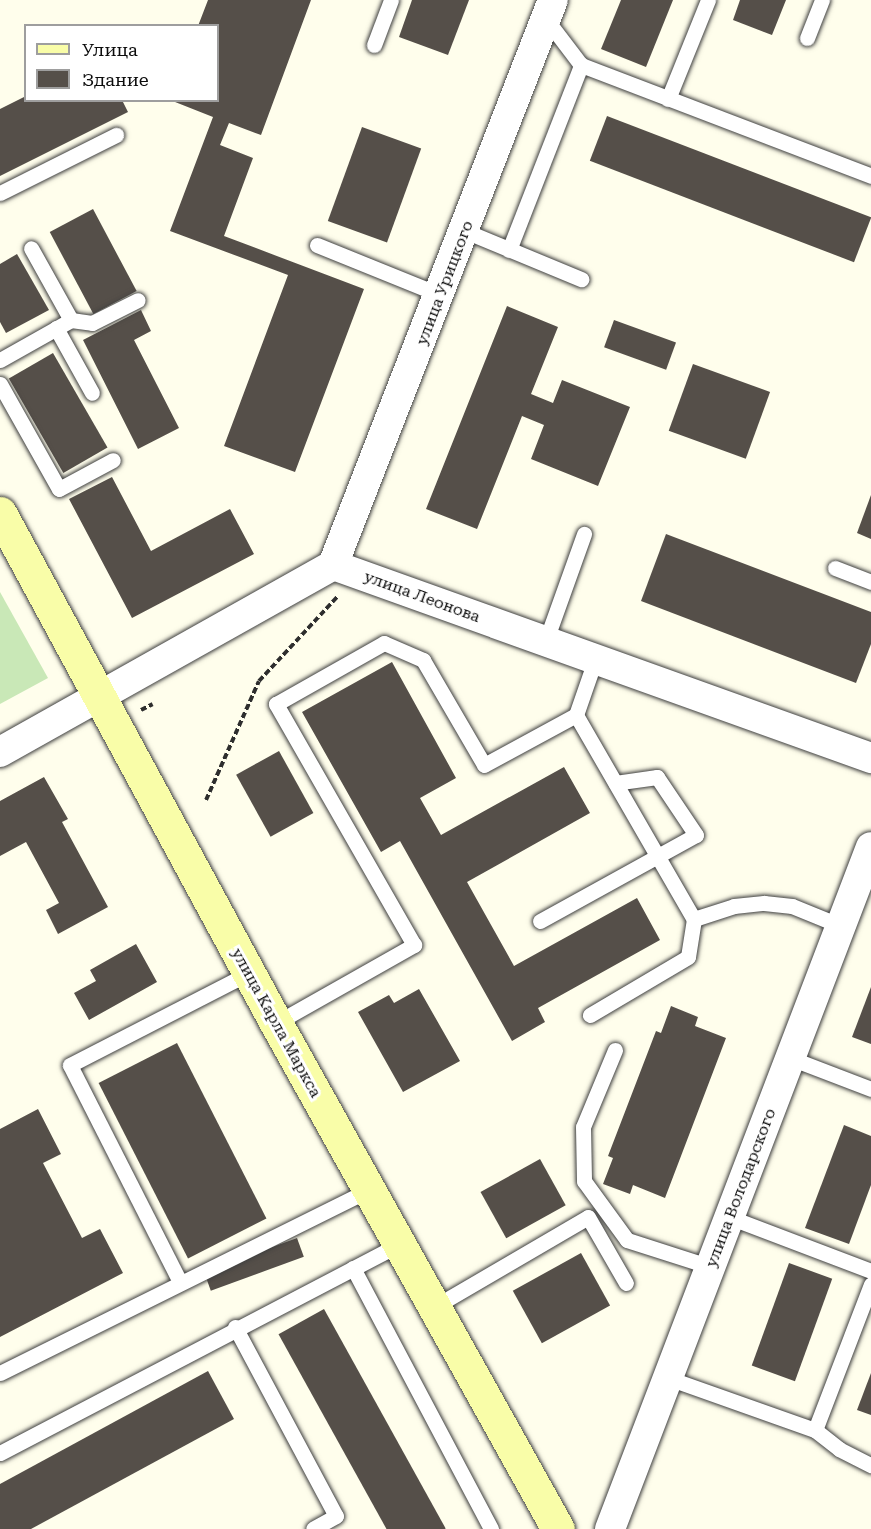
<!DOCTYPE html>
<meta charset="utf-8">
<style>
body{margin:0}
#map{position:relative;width:871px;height:1529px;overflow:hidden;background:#fffeec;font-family:"Roboto Serif",serif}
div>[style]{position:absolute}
.green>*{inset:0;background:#c9e8b7}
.building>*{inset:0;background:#554f49;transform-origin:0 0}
.path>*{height:4px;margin-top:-2px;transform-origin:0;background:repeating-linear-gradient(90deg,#2e2e2e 0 6px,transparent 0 9px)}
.roads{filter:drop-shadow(0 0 2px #3f3f3f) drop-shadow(0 0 2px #3f3f3f)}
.lane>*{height:15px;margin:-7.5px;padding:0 7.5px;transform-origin:7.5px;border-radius:7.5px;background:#fff}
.street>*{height:30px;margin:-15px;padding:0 15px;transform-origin:15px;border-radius:15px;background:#fff}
.secondary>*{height:33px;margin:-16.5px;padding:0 16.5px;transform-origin:16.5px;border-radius:16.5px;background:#f9fda8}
span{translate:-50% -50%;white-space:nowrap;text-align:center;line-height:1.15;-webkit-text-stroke:6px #fff;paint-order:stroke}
.street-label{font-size:16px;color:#0c0c0c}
.legend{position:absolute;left:24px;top:24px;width:195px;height:78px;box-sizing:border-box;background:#fff;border:2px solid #9e9e9e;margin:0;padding:8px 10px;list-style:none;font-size:18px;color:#0c0c0c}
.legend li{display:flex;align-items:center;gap:12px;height:30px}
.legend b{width:30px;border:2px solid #9e9e9e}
</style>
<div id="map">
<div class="green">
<div style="clip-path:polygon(0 592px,48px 678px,0 704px)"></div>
</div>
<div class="building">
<div style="clip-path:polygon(208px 0,311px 0,261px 135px,229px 123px,220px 145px,253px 158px,224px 236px,364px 289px,295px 472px,224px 446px,288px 275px,170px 231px,213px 117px,170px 100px,218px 100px,218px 26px,198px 26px)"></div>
<div style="clip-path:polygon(412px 0,469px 0,448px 55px,399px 37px)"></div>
<div style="clip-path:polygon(621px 0,673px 0,646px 67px,601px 49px)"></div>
<div style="clip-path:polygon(740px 0,786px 0,772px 35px,733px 20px)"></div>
<div style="clip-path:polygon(26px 96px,26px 100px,122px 100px,128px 112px,0 176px,0 109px)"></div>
<div style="left:607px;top:116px;width:283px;height:48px;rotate:21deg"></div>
<div style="left:362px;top:127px;width:63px;height:100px;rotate:20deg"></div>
<div style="left:93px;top:209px;width:93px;height:49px;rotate:62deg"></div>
<div style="clip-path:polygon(17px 254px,49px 310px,6px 333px,0 322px,0 264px)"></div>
<div style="clip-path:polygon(507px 306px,558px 327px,531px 394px,553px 403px,562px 380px,630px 407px,598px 486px,531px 459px,544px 425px,522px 416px,477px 529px,426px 509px)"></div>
<div style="clip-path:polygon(141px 310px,151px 331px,134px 340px,179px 428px,138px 449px,83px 340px)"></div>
<div style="left:614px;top:320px;width:66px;height:29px;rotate:20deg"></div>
<div style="left:53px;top:353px;width:109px;height:51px;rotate:60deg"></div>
<div style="left:693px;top:364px;width:82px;height:71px;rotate:20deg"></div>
<div style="clip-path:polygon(112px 477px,151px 551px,230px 509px,254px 554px,132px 618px,69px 499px)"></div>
<div style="clip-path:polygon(871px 495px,871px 539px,857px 533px)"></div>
<div style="clip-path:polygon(666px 534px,871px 612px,871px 644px,856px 683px,641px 601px)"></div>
<div style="clip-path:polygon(392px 662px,456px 778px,420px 798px,441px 835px,564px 767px,590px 813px,467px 882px,514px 966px,637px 898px,660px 940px,538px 1008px,545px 1022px,512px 1041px,400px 841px,381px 852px,302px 712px)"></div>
<div style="left:279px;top:751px;width:71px;height:49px;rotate:61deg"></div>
<div style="clip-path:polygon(44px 777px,68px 819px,62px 822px,108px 907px,58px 934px,46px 910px,59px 903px,26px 842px,0 856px,0 801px)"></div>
<div style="clip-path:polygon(136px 944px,157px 982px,89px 1020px,74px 993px,96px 981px,90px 970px)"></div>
<div style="clip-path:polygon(871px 987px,871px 1044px,852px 1037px)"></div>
<div style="clip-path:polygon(419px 989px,460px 1061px,403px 1092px,358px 1012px,389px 995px,394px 1003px)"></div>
<div style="clip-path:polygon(671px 1006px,698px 1017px,695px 1026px,726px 1038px,665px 1198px,633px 1185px,630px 1194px,603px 1184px,613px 1158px,608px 1156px,656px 1031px,661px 1033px)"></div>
<div style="left:177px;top:1043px;width:197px;height:88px;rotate:63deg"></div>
<div style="clip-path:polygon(38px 1109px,61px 1154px,43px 1163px,82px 1238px,100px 1229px,123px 1273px,0 1337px,0 1129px)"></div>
<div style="clip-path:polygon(844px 1125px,871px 1136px,871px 1185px,849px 1244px,805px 1228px)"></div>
<div style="left:540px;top:1159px;width:53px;height:68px;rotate:61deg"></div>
<div style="left:297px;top:1238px;width:20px;height:99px;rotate:70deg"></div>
<div style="left:581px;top:1253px;width:60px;height:78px;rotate:61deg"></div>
<div style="left:789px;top:1263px;width:46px;height:109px;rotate:20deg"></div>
<div style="left:324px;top:1309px;width:251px;height:52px;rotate:61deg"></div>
<div style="clip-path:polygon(208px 1371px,234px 1419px,31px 1529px,0 1529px,0 1484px)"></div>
<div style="clip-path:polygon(871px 1373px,871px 1415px,857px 1410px)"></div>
</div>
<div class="path">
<div style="left:141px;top:710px;width:13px;rotate:-27deg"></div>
<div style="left:206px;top:800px;width:130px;rotate:-66deg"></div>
<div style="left:259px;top:681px;width:115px;rotate:-47.1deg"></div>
</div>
<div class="roads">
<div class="lane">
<div style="left:546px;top:19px;width:58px;rotate:52.7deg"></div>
<div style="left:581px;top:65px;width:311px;rotate:20.9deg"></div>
<div style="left:807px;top:38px;width:41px;rotate:-68.5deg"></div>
<div style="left:374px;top:45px;width:48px;rotate:-69.3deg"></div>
<div style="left:668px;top:99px;width:107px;rotate:-68deg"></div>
<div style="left:0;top:193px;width:130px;rotate:-26.6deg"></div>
<div style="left:465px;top:231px;width:126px;rotate:22.5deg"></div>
<div style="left:317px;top:245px;width:134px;rotate:22deg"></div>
<div style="left:509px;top:250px;width:199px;rotate:-68.7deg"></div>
<div style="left:71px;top:320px;width:21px;rotate:8deg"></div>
<div style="left:92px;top:323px;width:51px;rotate:-26.6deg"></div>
<div style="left:56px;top:328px;width:74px;rotate:61deg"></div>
<div style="left:0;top:360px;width:81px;rotate:-29.4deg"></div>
<div style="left:71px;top:320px;width:82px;rotate:-119.1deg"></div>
<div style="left:0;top:384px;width:120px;rotate:60.7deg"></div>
<div style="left:59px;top:489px;width:61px;rotate:-28.2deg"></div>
<div style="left:835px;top:568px;width:39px;rotate:21deg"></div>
<div style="left:545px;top:643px;width:116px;rotate:-70.3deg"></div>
<div style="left:576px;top:715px;width:58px;rotate:-70.9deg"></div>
<div style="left:694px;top:919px;width:42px;rotate:-18deg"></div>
<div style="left:734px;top:906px;width:30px;rotate:-6deg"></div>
<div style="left:764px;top:903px;width:28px;rotate:6deg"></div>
<div style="left:792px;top:906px;width:53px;rotate:22.2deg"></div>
<div style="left:540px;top:921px;width:178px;rotate:-28.9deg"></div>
<div style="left:696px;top:835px;width:70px;rotate:-123.9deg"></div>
<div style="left:657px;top:777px;width:42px;rotate:171.9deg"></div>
<div style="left:276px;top:1023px;width:159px;rotate:-29.5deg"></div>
<div style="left:414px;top:945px;width:278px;rotate:-119.8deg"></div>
<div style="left:276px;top:704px;width:124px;rotate:-29.5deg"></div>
<div style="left:384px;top:643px;width:43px;rotate:23.6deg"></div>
<div style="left:423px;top:660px;width:121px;rotate:59.8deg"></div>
<div style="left:484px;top:765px;width:105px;rotate:-28.5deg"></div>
<div style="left:576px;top:715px;width:236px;rotate:60deg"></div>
<div style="left:694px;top:919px;width:38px;rotate:99deg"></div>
<div style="left:688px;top:957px;width:114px;rotate:149.4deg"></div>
<div style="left:615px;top:1050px;width:83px;rotate:112.6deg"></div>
<div style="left:583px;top:1127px;width:54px;rotate:88.9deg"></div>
<div style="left:584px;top:1181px;width:73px;rotate:53.9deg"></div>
<div style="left:627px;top:1240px;width:88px;rotate:17.8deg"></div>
<div style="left:790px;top:1058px;width:87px;rotate:20.9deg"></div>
<div style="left:729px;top:1217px;width:152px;rotate:20.8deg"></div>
<div style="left:353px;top:1268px;width:295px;rotate:62.1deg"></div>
<div style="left:180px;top:1282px;width:243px;rotate:-116.9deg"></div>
<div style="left:70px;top:1065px;width:201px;rotate:-27.2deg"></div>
<div style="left:434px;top:1307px;width:178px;rotate:-30.3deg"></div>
<div style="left:588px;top:1217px;width:76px;rotate:60.1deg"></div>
<div style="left:235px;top:1327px;width:214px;rotate:61.9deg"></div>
<div style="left:336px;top:1516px;width:26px;rotate:151deg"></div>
<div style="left:0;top:1373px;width:411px;rotate:-26.4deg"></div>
<div style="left:668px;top:1378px;width:156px;rotate:19.5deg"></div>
<div style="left:815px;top:1430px;width:31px;rotate:38deg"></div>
<div style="left:839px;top:1449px;width:36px;rotate:27deg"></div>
<div style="left:815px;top:1430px;width:156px;rotate:-69deg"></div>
<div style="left:0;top:1453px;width:450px;rotate:-27.6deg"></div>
</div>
<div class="street">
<div style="left:333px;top:565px;width:606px;rotate:-68.73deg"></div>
<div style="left:0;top:752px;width:382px;rotate:-29.3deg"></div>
<div style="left:333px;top:565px;width:572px;rotate:19.73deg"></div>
<div style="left:610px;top:1529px;width:730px;rotate:-69.06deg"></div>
</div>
<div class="secondary">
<div style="left:0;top:513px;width:580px;rotate:61.58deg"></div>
<div style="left:276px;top:1023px;width:579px;rotate:60.87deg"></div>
</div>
</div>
<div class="street-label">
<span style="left:445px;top:283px;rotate:-69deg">улица Урицкого</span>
<span style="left:422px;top:597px;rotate:20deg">улица Леонова</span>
<span style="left:276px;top:1023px;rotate:61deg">улица Карла Маркса</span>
<span style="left:741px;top:1188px;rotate:-69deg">улица Володарского</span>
</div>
<ul class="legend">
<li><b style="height:8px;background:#f9fda8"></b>Улица</li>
<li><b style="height:16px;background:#554f49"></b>Здание</li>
</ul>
</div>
